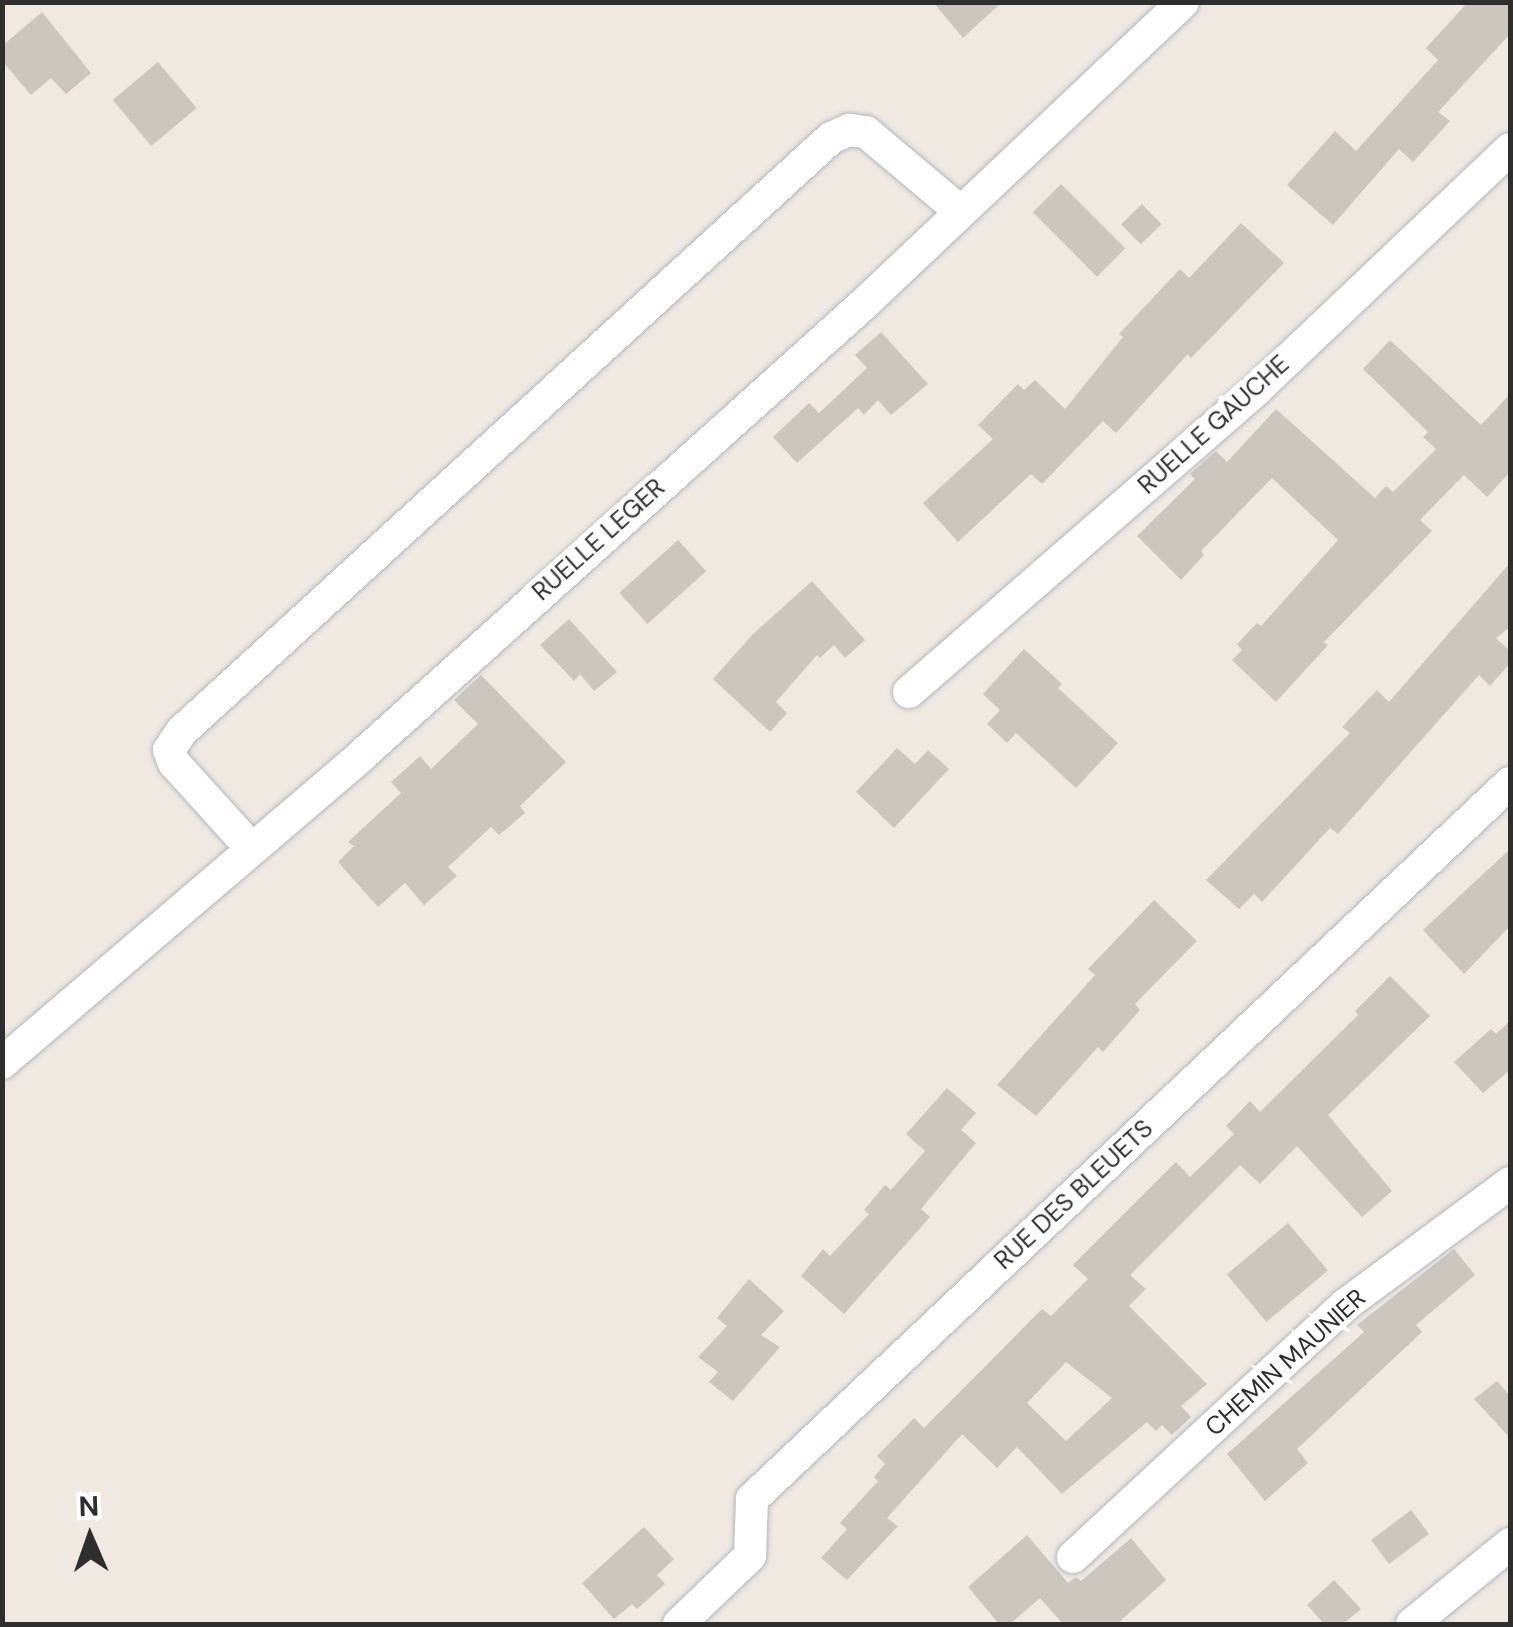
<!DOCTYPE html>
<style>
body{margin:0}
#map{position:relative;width:1513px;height:1627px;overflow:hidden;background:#efe9e1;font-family:"DM Sans",sans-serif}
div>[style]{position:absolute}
.building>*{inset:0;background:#cbc7bf;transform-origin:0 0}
.roads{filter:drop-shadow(0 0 2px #b4b7c1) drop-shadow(0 0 2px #b4b7c1)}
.street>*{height:32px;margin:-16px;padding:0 16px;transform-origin:16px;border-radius:16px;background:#fff}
span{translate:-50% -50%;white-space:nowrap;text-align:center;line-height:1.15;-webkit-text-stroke:10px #fff;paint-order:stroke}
.street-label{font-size:25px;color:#2e2e2e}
.frame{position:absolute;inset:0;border:5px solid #2e2e2e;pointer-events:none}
.north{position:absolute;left:40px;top:1487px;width:100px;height:100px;-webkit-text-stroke:8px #fff;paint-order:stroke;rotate:358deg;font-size:28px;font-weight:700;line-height:40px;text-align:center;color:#2e2e2e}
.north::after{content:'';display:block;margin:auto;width:35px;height:45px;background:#2e2e2e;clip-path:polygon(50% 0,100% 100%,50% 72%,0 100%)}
</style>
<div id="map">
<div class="building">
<div style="clip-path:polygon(933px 2px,1002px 2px,963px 38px)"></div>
<div style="clip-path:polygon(1468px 2px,1510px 2px,1510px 34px,1438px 112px,1450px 121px,1413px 162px,1399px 149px,1333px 225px,1287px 185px,1335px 131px,1356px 151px,1438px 60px,1426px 48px)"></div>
<div style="clip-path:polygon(42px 12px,91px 73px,66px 94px,51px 78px,31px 95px,2px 61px,2px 46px)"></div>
<div style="left:158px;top:62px;width:60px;height:59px;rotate:50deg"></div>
<div style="left:1061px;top:184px;width:91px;height:40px;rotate:45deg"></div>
<div style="left:1142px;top:204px;width:28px;height:29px;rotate:46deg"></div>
<div style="clip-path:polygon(1241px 223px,1284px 263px,1191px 358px,1188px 354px,1116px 433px,1103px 421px,1042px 484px,1031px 474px,958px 542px,923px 503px,993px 439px,978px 425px,1018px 384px,1024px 390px,1035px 380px,1065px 409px,1123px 337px,1119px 334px,1180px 269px,1189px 278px)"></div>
<div style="clip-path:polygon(881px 332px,928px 384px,891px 415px,878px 400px,864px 415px,858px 408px,797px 463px,773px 437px,809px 403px,819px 413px,867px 368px,855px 355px)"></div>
<div style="clip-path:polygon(1390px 340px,1481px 425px,1510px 394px,1510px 472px,1487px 497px,1464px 475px,1420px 520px,1432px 531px,1324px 642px,1328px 645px,1276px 702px,1232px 660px,1242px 650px,1237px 644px,1257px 623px,1261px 626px,1338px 540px,1272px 478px,1201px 551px,1204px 555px,1181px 580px,1137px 536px,1195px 479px,1190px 474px,1216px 451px,1227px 462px,1276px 409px,1375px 498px,1386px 486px,1393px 492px,1436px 449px,1423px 437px,1428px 432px,1363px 369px)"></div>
<div style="left:678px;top:540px;width:42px;height:79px;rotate:48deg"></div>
<div style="clip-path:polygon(1510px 563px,1510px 627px,1496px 638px,1510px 651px,1510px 663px,1490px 686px,1479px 675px,1338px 834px,1330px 828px,1262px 902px,1254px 894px,1239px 909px,1206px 880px,1350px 733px,1342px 727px,1377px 690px,1389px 702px)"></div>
<div style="clip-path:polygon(812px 581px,865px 640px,845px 658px,834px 645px,820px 658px,817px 655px,776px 702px,787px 713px,770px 732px,713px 679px,753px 634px)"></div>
<div style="clip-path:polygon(569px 619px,617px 672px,594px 691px,580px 674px,574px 681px,540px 645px)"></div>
<div style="clip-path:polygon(1024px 649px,1062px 684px,1058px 688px,1118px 743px,1076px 788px,1016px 733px,1007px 743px,987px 724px,1000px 710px,983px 694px)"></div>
<div style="clip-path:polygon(481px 675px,566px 762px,520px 806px,525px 813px,499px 835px,491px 827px,448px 867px,457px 876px,424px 905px,405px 883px,378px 907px,338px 862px,354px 846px,348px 842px,401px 793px,391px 782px,420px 756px,431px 769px,478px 724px,454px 700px)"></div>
<div style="clip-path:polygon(897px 748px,915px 764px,928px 750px,949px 769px,894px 828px,856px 792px)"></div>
<div style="clip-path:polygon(1510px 849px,1510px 926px,1464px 974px,1423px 930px)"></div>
<div style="clip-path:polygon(1154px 900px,1197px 941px,1135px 1004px,1140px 1010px,1103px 1052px,1098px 1047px,1036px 1116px,997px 1085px,1095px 975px,1088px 969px)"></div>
<div style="clip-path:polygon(evenodd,1390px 976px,1430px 1016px,1328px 1115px,1392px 1191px,1362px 1217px,1297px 1146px,1260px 1184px,1240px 1165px,1130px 1275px,1146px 1289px,1129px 1306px,1207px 1384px,1181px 1406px,1191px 1417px,1172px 1435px,1162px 1425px,1156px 1431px,1147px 1422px,1062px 1494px,1017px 1447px,997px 1468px,962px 1434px,887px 1518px,898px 1526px,847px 1580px,821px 1558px,847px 1529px,840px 1523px,878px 1481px,874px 1477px,885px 1464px,877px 1456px,914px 1418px,924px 1428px,1042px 1309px,1051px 1316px,1088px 1279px,1073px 1265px,1176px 1162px,1190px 1177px,1234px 1134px,1226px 1126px,1250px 1101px,1260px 1112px,1358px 1015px,1355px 1011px,1390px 976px,1066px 1362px,1112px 1398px,1066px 1441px,1027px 1403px,1066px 1362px)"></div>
<div style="clip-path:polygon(1510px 1021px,1510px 1070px,1483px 1093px,1454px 1062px,1491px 1029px,1496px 1034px)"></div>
<div style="clip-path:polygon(947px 1088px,976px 1113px,961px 1130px,976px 1143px,921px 1209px,930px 1217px,844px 1314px,801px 1276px,823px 1249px,830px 1256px,869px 1214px,864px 1210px,885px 1185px,891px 1190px,925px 1151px,906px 1134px)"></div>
<div style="left:1288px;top:1223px;width:62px;height:80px;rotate:50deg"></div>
<div style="clip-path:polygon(1454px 1249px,1475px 1275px,1416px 1325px,1422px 1332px,1297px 1449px,1308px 1463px,1265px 1501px,1227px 1454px,1364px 1332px,1357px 1325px)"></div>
<div style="clip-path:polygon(749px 1279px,784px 1311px,761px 1335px,780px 1347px,733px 1401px,709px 1382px,718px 1372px,698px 1357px,727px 1326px,717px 1318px)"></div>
<div style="clip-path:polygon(1497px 1381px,1510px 1396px,1510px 1438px,1474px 1399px)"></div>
<div style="left:1411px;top:1510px;width:30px;height:50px;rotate:53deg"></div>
<div style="clip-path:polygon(644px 1527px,674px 1559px,657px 1575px,665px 1584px,637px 1609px,632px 1604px,614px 1619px,582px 1583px)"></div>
<div style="clip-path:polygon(1027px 1535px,1068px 1583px,1076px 1577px,1081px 1581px,1131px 1538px,1166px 1580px,1117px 1624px,1063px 1624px,1040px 1598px,1010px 1624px,999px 1624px,968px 1587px)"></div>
<div style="clip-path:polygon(1334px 1580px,1361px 1609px,1343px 1624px,1324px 1624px,1307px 1605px)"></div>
</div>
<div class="roads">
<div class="street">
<div style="left:909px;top:692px;width:460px;rotate:-41deg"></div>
<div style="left:1256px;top:390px;width:350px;rotate:-43.5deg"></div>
<div style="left:252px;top:849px;width:116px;rotate:-132.2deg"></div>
<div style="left:174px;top:763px;width:14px;rotate:-111deg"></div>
<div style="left:169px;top:750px;width:23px;rotate:-56deg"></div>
<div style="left:182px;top:731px;width:879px;rotate:-42.42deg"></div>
<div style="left:831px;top:138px;width:20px;rotate:-24deg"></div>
<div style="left:849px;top:130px;width:17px;rotate:7deg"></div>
<div style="left:866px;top:132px;width:124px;rotate:40.1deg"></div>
<div style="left:2px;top:1063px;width:474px;rotate:-40.5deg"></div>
<div style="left:362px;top:755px;width:678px;rotate:-41.95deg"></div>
<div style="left:866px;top:302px;width:436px;rotate:-43.4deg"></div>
<div style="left:1073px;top:1557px;width:371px;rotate:-42.8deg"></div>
<div style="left:1345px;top:1305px;width:205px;rotate:-36.5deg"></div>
<div style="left:679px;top:1624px;width:98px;rotate:-43.8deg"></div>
<div style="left:750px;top:1556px;width:57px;rotate:-88deg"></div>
<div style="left:752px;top:1499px;width:1043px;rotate:-43.37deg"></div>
<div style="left:1412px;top:1624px;width:127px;rotate:-39.2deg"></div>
</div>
</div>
<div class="street-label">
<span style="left:1214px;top:425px;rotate:-42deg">RUELLE GAUCHE</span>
<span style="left:599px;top:540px;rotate:-42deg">RUELLE LEGER</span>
<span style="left:1074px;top:1195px;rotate:-43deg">RUE DES BLEUETS</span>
<span style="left:1286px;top:1363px;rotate:-42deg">CHEMIN MAUNIER</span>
</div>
<div class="frame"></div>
<div class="north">N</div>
</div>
